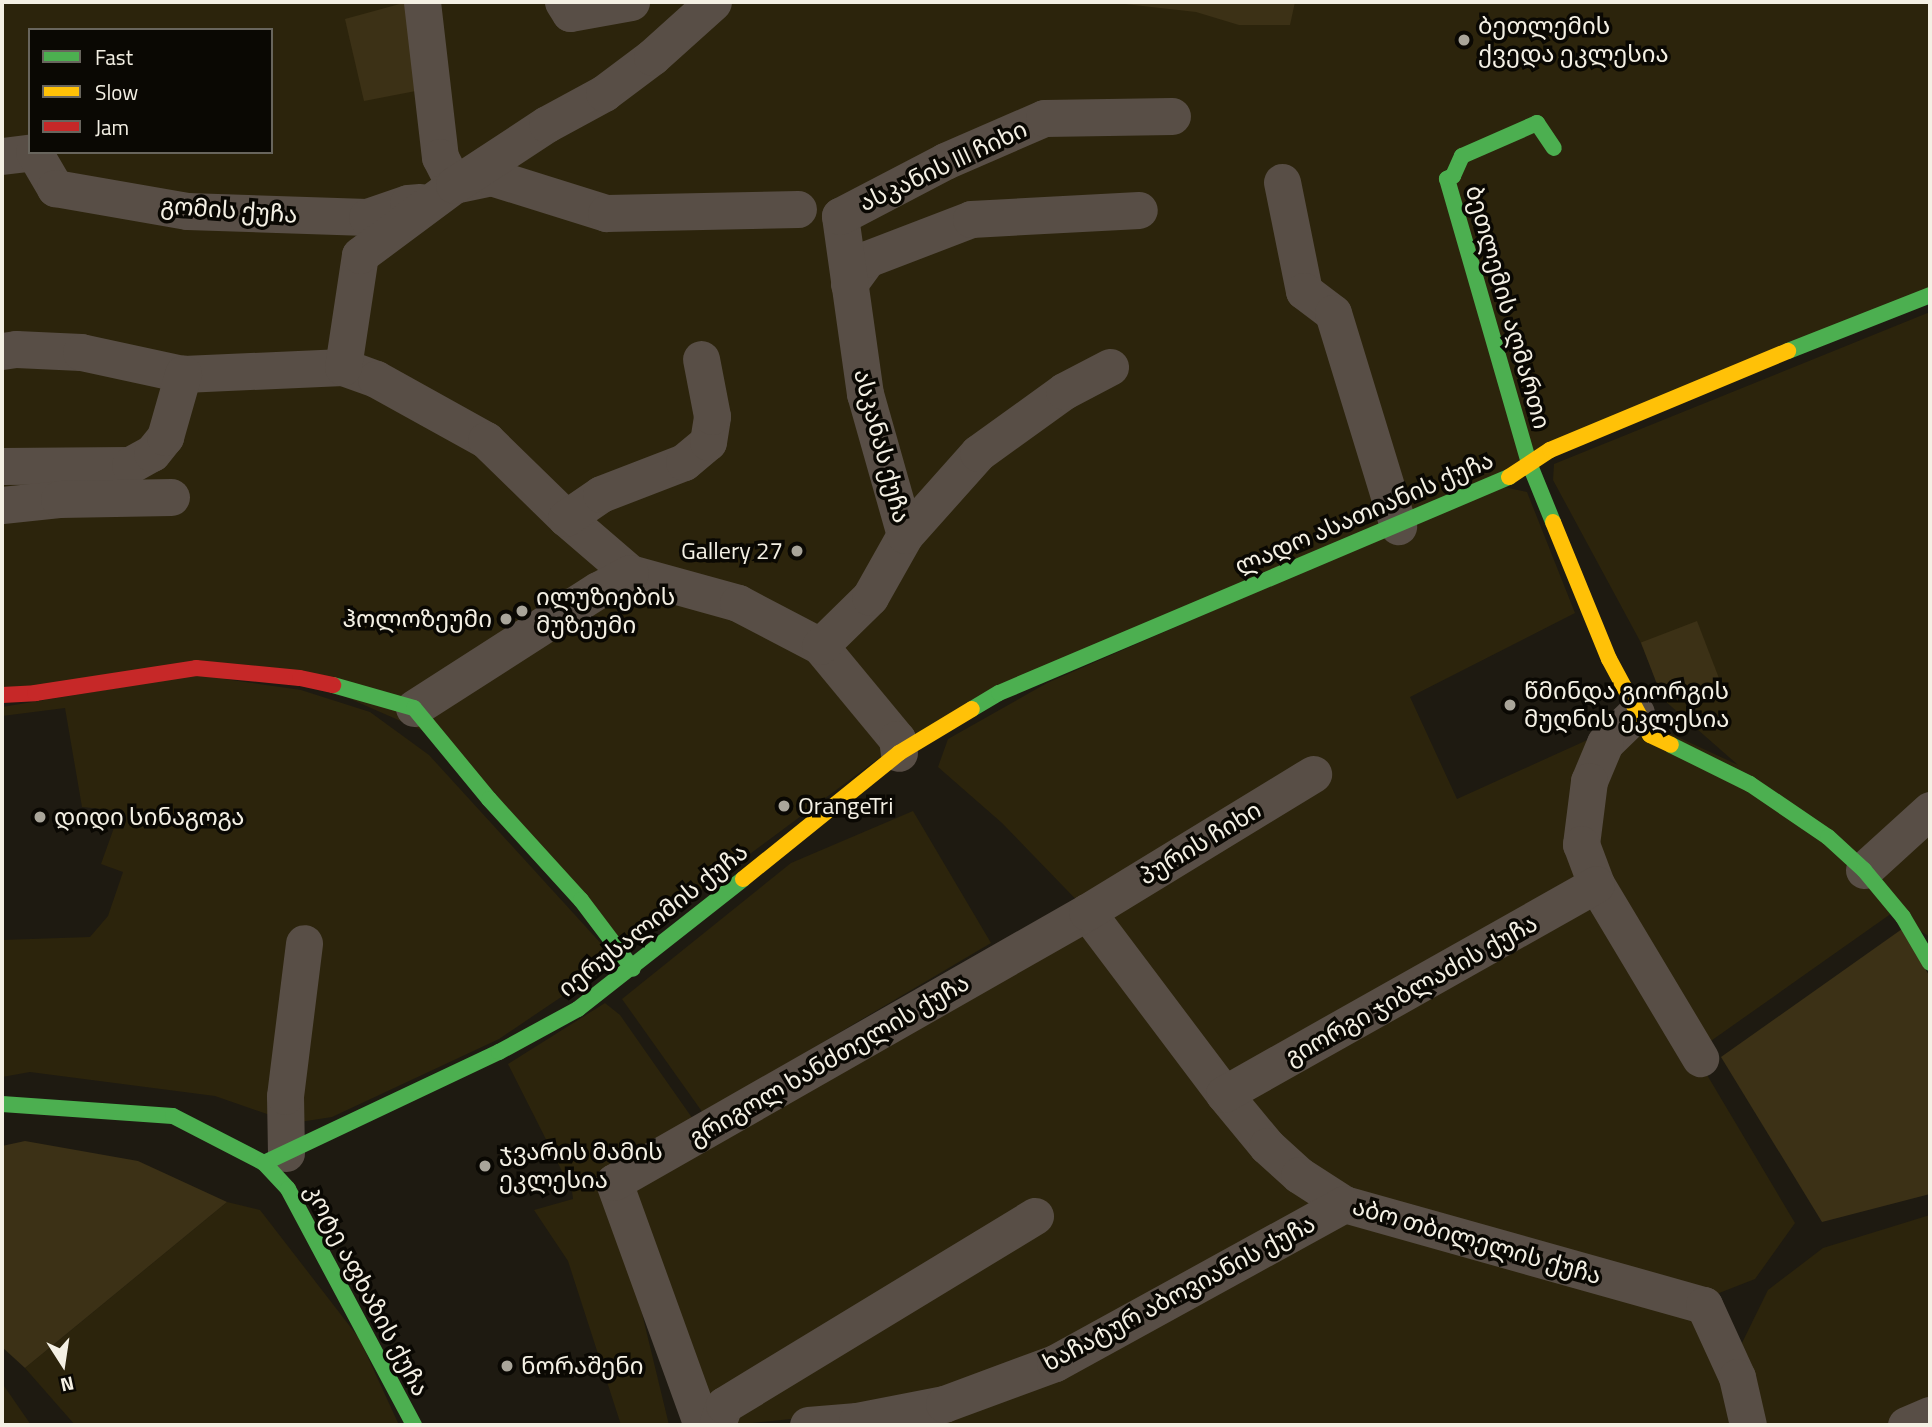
<!DOCTYPE html>
<meta charset="utf-8">
<style>
body{margin:0}
#map{position:relative;width:1932px;height:1427px;overflow:hidden;background:#1e1a11;font-family:"Titillium Web","Noto Sans Georgian",sans-serif}
div>[style]{position:absolute}
.built>*{inset:0;background:#2c240c}
.green>*{inset:0;background:#3c3116;transform-origin:0 0}
.street>*{height:37px;margin:-18.5px;padding:0 18.5px;transform-origin:18.5px;border-radius:18.5px;background:#584e46}
.fast>*{height:16px;margin:-8px;padding:0 8px;transform-origin:8px;border-radius:8px;background:#4caf50}
.slow>*{height:16px;margin:-8px;padding:0 8px;transform-origin:8px;border-radius:8px;background:#ffc107}
.jam>*{height:16px;margin:-8px;padding:0 8px;transform-origin:8px;border-radius:8px;background:#c62828}
.dots>*{width:19px;height:19px;translate:-50% -50%;box-sizing:border-box;border:4px solid #0a0803;border-radius:50%}
span{translate:-50% -50%;white-space:nowrap;text-align:center;line-height:1.15;-webkit-text-stroke:7px #0a0803;paint-order:stroke}
.poi-label{font-size:24px;color:#f4f0e4}
.left{translate:0 -50%;text-align:left}
.right{translate:-100% -50%;text-align:right}
.street-label{font-size:24px;color:#f4f0e4}
.frame{position:absolute;inset:0;border:4px solid #f4f0e4;pointer-events:none}
.legend{position:absolute;left:28px;top:28px;width:245px;height:126px;box-sizing:border-box;background:#0a0803;border:2px solid #68655d;margin:0;padding:9px 12px;list-style:none;font-size:21px;color:#f4f0e4}
.legend li{display:flex;align-items:center;gap:14px;height:35px}
.legend b{width:35px;border:2px solid #68655d}
.north{position:absolute;left:28px;top:1329px;width:70px;height:70px;-webkit-text-stroke:5px #0a0803;paint-order:stroke;rotate:168deg;font-size:19px;font-weight:700;line-height:28px;text-align:center;color:#f4f0e4}
.north::after{content:'';display:block;margin:auto;width:24px;height:32px;background:#f4f0e4;clip-path:polygon(50% 0,100% 100%,50% 72%,0 100%)}
</style>
<div id="map">
<div class="built">
<div style="clip-path:polygon(evenodd,2px 2px,1930px 2px,1930px 290px,894px 747px,626px 946px,444px 740px,298px 676px,2px 690px,2px 2px,30px 30px,271px 30px,271px 152px,30px 152px,30px 30px)"></div>
<div style="clip-path:polygon(1930px 312px,1930px 937px,1892px 913px,1708px 1043px,1589px 844px,1596px 784px,1641px 720px,1738px 765px,1664px 700px,1640px 641px,1553px 480px,1554px 464px)"></div>
<div style="clip-path:polygon(1499px 486px,1527px 492px,1575px 613px,1410px 697px,1457px 799px,1605px 732px,1588px 886px,1227px 1091px,1092px 916px,1002px 823px,938px 767px,948px 739px,1047px 683px)"></div>
<div style="clip-path:polygon(196px 675px,301px 690px,370px 712px,429px 755px,616px 960px,499px 1039px,332px 1117px,293px 1123px,215px 1096px,30px 1072px,2px 1077px,2px 940px,90px 937px,108px 916px,123px 872px,101px 864px,120px 811px,82px 807px,65px 708px,2px 716px,2px 707px)"></div>
<div style="clip-path:polygon(913px 811px,991px 943px,703px 1113px,622px 999px,791px 863px)"></div>
<div style="clip-path:polygon(1599px 893px,1795px 1223px,1755px 1279px,1714px 1295px,1323px 1185px,1243px 1091px)"></div>
<div style="clip-path:polygon(1084px 923px,1334px 1206px,1020px 1366px,898px 1408px,732px 1425px,692px 1425px,621px 1185px)"></div>
<div style="clip-path:polygon(605px 1003px,620px 1015px,695px 1122px,609px 1177px,669px 1425px,621px 1425px,568px 1261px,534px 1210px,573px 1199px,572px 1191px,508px 1064px)"></div>
<div style="clip-path:polygon(227px 1202px,260px 1210px,359px 1338px,399px 1425px,75px 1425px,25px 1368px)"></div>
<div style="clip-path:polygon(1930px 1215px,1930px 1425px,1757px 1425px,1740px 1347px,1768px 1290px,1823px 1248px)"></div>
<div style="clip-path:polygon(1334px 1218px,1693px 1310px,1738px 1425px,858px 1425px,900px 1422px)"></div>
<div style="clip-path:polygon(2px 1383px,31px 1425px,2px 1425px)"></div>
</div>
<div class="green">
<div style="clip-path:polygon(407px 2px,421px 90px,364px 101px,345px 19px)"></div>
<div style="clip-path:polygon(1107px 2px,1295px 2px,1290px 25px,1239px 25px,1196px 12px)"></div>
<div style="left:1697px;top:621px;width:63px;height:60px;rotate:69deg"></div>
<div style="clip-path:polygon(1902px 929px,1930px 977px,1930px 1194px,1822px 1222px,1721px 1057px)"></div>
<div style="clip-path:polygon(25px 1141px,138px 1161px,227px 1202px,25px 1368px,2px 1347px,2px 1146px)"></div>
</div>
<div class="street">
<div style="left:422px;top:2px;width:156px;rotate:83.4deg"></div>
<div style="left:440px;top:157px;width:31px;rotate:63deg"></div>
<div style="left:454px;top:185px;width:38px;rotate:-12deg"></div>
<div style="left:491px;top:177px;width:121px;rotate:17.4deg"></div>
<div style="left:606px;top:213px;width:192px;rotate:-1.2deg"></div>
<div style="left:563px;top:2px;width:13px;rotate:58deg"></div>
<div style="left:570px;top:13px;width:62px;rotate:-10.2deg"></div>
<div style="left:2px;top:156px;width:32px;rotate:-7deg"></div>
<div style="left:34px;top:152px;width:42px;rotate:59.7deg"></div>
<div style="left:55px;top:188px;width:134px;rotate:9.9deg"></div>
<div style="left:187px;top:211px;width:180px;rotate:1.9deg"></div>
<div style="left:367px;top:217px;width:43px;rotate:-18.9deg"></div>
<div style="left:408px;top:203px;width:12px;rotate:-5deg"></div>
<div style="left:1282px;top:182px;width:111px;rotate:78.6deg"></div>
<div style="left:1304px;top:291px;width:36px;rotate:37deg"></div>
<div style="left:1333px;top:313px;width:223px;rotate:73deg"></div>
<div style="left:849px;top:284px;width:31px;rotate:-54deg"></div>
<div style="left:867px;top:259px;width:111px;rotate:-21deg"></div>
<div style="left:971px;top:219px;width:168px;rotate:-3.1deg"></div>
<div style="left:2px;top:351px;width:14px;rotate:-8deg"></div>
<div style="left:16px;top:349px;width:65px;rotate:2.6deg"></div>
<div style="left:81px;top:352px;width:104px;rotate:12.2deg"></div>
<div style="left:183px;top:374px;width:160px;rotate:-2.5deg"></div>
<div style="left:343px;top:367px;width:35px;rotate:20deg"></div>
<div style="left:376px;top:379px;width:126px;rotate:29deg"></div>
<div style="left:486px;top:440px;width:112px;rotate:44.3deg"></div>
<div style="left:566px;top:518px;width:84px;rotate:40.7deg"></div>
<div style="left:630px;top:573px;width:112px;rotate:15.5deg"></div>
<div style="left:738px;top:603px;width:93px;rotate:27.7deg"></div>
<div style="left:820px;top:646px;width:121px;rotate:50.4deg"></div>
<div style="left:897px;top:739px;width:14px;rotate:82deg"></div>
<div style="left:343px;top:367px;width:113px;rotate:-81.4deg"></div>
<div style="left:360px;top:255px;width:117px;rotate:-36.7deg"></div>
<div style="left:454px;top:185px;width:111px;rotate:-33.3deg"></div>
<div style="left:547px;top:124px;width:65px;rotate:-28.5deg"></div>
<div style="left:604px;top:93px;width:60px;rotate:-36.9deg"></div>
<div style="left:652px;top:57px;width:82px;rotate:-42deg"></div>
<div style="left:2px;top:466px;width:128px;rotate:-0.4deg"></div>
<div style="left:130px;top:465px;width:25px;rotate:-29deg"></div>
<div style="left:152px;top:453px;width:21px;rotate:-51deg"></div>
<div style="left:165px;top:437px;width:66px;rotate:-74.1deg"></div>
<div style="left:2px;top:505px;width:57px;rotate:-6deg"></div>
<div style="left:59px;top:499px;width:112px;rotate:-1deg"></div>
<div style="left:566px;top:518px;width:42px;rotate:-34.4deg"></div>
<div style="left:601px;top:494px;width:89px;rotate:-21.1deg"></div>
<div style="left:684px;top:462px;width:31px;rotate:-40deg"></div>
<div style="left:708px;top:442px;width:26px;rotate:-81deg"></div>
<div style="left:712px;top:416px;width:58px;rotate:-100.9deg"></div>
<div style="left:905px;top:535px;width:147px;rotate:-105.8deg"></div>
<div style="left:865px;top:394px;width:180px;rotate:-98deg"></div>
<div style="left:840px;top:216px;width:119px;rotate:-27.6deg"></div>
<div style="left:945px;top:161px;width:108px;rotate:-23.5deg"></div>
<div style="left:1044px;top:118px;width:128px;rotate:-0.9deg"></div>
<div style="left:820px;top:646px;width:70px;rotate:-44.4deg"></div>
<div style="left:870px;top:597px;width:71px;rotate:-60.6deg"></div>
<div style="left:905px;top:535px;width:110px;rotate:-48.3deg"></div>
<div style="left:978px;top:453px;width:106px;rotate:-35.8deg"></div>
<div style="left:1064px;top:391px;width:52px;rotate:-27.6deg"></div>
<div style="left:414px;top:708px;width:219px;rotate:-32.7deg"></div>
<div style="left:598px;top:590px;width:36px;rotate:-28deg"></div>
<div style="left:1636px;top:713px;width:43px;rotate:135.9deg"></div>
<div style="left:1605px;top:743px;width:41px;rotate:112.8deg"></div>
<div style="left:1589px;top:781px;width:64px;rotate:97.2deg"></div>
<div style="left:1581px;top:844px;width:43px;rotate:69.4deg"></div>
<div style="left:1596px;top:884px;width:203px;rotate:59.1deg"></div>
<div style="left:1864px;top:870px;width:89px;rotate:-42.3deg"></div>
<div style="left:1087px;top:912px;width:228px;rotate:53deg"></div>
<div style="left:1224px;top:1094px;width:67px;rotate:50.4deg"></div>
<div style="left:1267px;top:1146px;width:43px;rotate:42.2deg"></div>
<div style="left:1299px;top:1175px;width:54px;rotate:32.8deg"></div>
<div style="left:1344px;top:1204px;width:374px;rotate:15.7deg"></div>
<div style="left:1704px;top:1305px;width:79px;rotate:65.4deg"></div>
<div style="left:1737px;top:1377px;width:49px;rotate:77.1deg"></div>
<div style="left:1224px;top:1094px;width:427px;rotate:-29.4deg"></div>
<div style="left:286px;top:1153px;width:57px;rotate:-91deg"></div>
<div style="left:285px;top:1096px;width:154px;rotate:-82.9deg"></div>
<div style="left:705px;top:1425px;width:7px;rotate:-135deg"></div>
<div style="left:700px;top:1420px;width:253px;rotate:-109.9deg"></div>
<div style="left:614px;top:1182px;width:545px;rotate:-29.72deg"></div>
<div style="left:1087px;top:912px;width:265px;rotate:-31.4deg"></div>
<div style="left:717px;top:1425px;width:21px;rotate:-71deg"></div>
<div style="left:724px;top:1405px;width:364px;rotate:-31.3deg"></div>
<div style="left:808px;top:1425px;width:49px;rotate:-4.7deg"></div>
<div style="left:857px;top:1421px;width:89px;rotate:-11.1deg"></div>
<div style="left:944px;top:1404px;width:118px;rotate:-20.3deg"></div>
<div style="left:1055px;top:1363px;width:330px;rotate:-28.8deg"></div>
<div style="left:1906px;top:1425px;width:26px;rotate:-23deg"></div>
</div>
<div class="fast">
<div style="left:1788px;top:351px;width:153px;rotate:-21.5deg"></div>
<div style="left:1553px;top:522px;width:64px;rotate:-112.1deg"></div>
<div style="left:1529px;top:463px;width:296px;rotate:-106.1deg"></div>
<div style="left:1447px;top:179px;width:7px;rotate:-27deg"></div>
<div style="left:1453px;top:176px;width:22px;rotate:-66deg"></div>
<div style="left:1462px;top:156px;width:82px;rotate:-23.7deg"></div>
<div style="left:1537px;top:123px;width:30px;rotate:56deg"></div>
<div style="left:333px;top:685px;width:84px;rotate:15.9deg"></div>
<div style="left:414px;top:708px;width:118px;rotate:50.5deg"></div>
<div style="left:489px;top:799px;width:137px;rotate:47.7deg"></div>
<div style="left:581px;top:900px;width:86px;rotate:53deg"></div>
<div style="left:972px;top:709px;width:31px;rotate:-31deg"></div>
<div style="left:999px;top:693px;width:554px;rotate:-22.95deg"></div>
<div style="left:1671px;top:745px;width:88px;rotate:26.3deg"></div>
<div style="left:1750px;top:784px;width:94px;rotate:34.2deg"></div>
<div style="left:1828px;top:837px;width:49px;rotate:42.5deg"></div>
<div style="left:1864px;top:870px;width:61px;rotate:50.3deg"></div>
<div style="left:1903px;top:917px;width:53px;rotate:59.6deg"></div>
<div style="left:2px;top:1104px;width:171px;rotate:4deg"></div>
<div style="left:173px;top:1116px;width:102px;rotate:27.3deg"></div>
<div style="left:264px;top:1163px;width:35px;rotate:47deg"></div>
<div style="left:288px;top:1189px;width:268px;rotate:61.9deg"></div>
<div style="left:264px;top:1163px;width:260px;rotate:-25.3deg"></div>
<div style="left:499px;top:1052px;width:90px;rotate:-28.6deg"></div>
<div style="left:578px;top:1009px;width:210px;rotate:-38.2deg"></div>
</div>
<div class="slow">
<div style="left:1509px;top:477px;width:49px;rotate:-33.4deg"></div>
<div style="left:1550px;top:450px;width:258px;rotate:-22.6deg"></div>
<div style="left:1553px;top:522px;width:148px;rotate:67.8deg"></div>
<div style="left:1609px;top:659px;width:86px;rotate:61.7deg"></div>
<div style="left:1650px;top:735px;width:23px;rotate:25deg"></div>
<div style="left:743px;top:879px;width:201px;rotate:-38.9deg"></div>
<div style="left:899px;top:753px;width:85px;rotate:-31.1deg"></div>
</div>
<div class="jam">
<div style="left:2px;top:695px;width:33px;rotate:-3deg"></div>
<div style="left:35px;top:693px;width:163px;rotate:-8.8deg"></div>
<div style="left:196px;top:668px;width:104px;rotate:5.5deg"></div>
<div style="left:300px;top:678px;width:34px;rotate:12deg"></div>
</div>
<div class="dots">
<div style="left:1464px;top:40px;background:#a9a59a"></div>
<div style="left:797px;top:551px;background:#a9a59a"></div>
<div style="left:522px;top:611px;background:#a9a59a"></div>
<div style="left:506px;top:619px;background:#a9a59a"></div>
<div style="left:1510px;top:705px;background:#a9a59a"></div>
<div style="left:784px;top:806px;background:#a9a59a"></div>
<div style="left:40px;top:817px;background:#a9a59a"></div>
<div style="left:485px;top:1166px;background:#a9a59a"></div>
<div style="left:507px;top:1366px;background:#a9a59a"></div>
</div>
<div class="poi-label">
<span class="left" style="left:1478px;top:40px">ბეთლემის<br>ქვედა ეკლესია</span>
<span class="right" style="left:783px;top:551px">Gallery 27</span>
<span class="left" style="left:536px;top:611px">ილუზიების<br>მუზეუმი</span>
<span class="right" style="left:492px;top:619px">ჰოლოზეუმი</span>
<span class="left" style="left:1524px;top:705px">წმინდა გიორგის<br>მუღნის ეკლესია</span>
<span class="left" style="left:798px;top:806px">OrangeTri</span>
<span class="left" style="left:54px;top:817px">დიდი სინაგოგა</span>
<span class="left" style="left:499px;top:1166px">ჯვარის მამის<br>ეკლესია</span>
<span class="left" style="left:521px;top:1366px">ნორაშენი</span>
</div>
<div class="street-label">
<span style="left:943px;top:166px;rotate:-25deg">ასკანის III ჩიხი</span>
<span style="left:229px;top:210px;rotate:4deg">გომის ქუჩა</span>
<span style="left:1508px;top:307px;rotate:74deg">ბეთლემის აღმართი</span>
<span style="left:882px;top:446px;rotate:75deg">ასკანას ქუჩა</span>
<span style="left:1364px;top:513px;rotate:-23deg">ლადო ასათიანის ქუჩა</span>
<span style="left:1200px;top:843px;rotate:-31deg">პურის ჩიხი</span>
<span style="left:653px;top:920px;rotate:-38deg">იერუსალიმის ქუჩა</span>
<span style="left:1411px;top:990px;rotate:-29deg">გიორგი ჯიბლაძის ქუჩა</span>
<span style="left:829px;top:1060px;rotate:-30deg">გრიგოლ ხანძთელის ქუჩა</span>
<span style="left:1477px;top:1241px;rotate:16deg">აბო თბილელის ქუჩა</span>
<span style="left:367px;top:1290px;rotate:62deg">კოტე აფხაზის ქუჩა</span>
<span style="left:1179px;top:1293px;rotate:-28deg">ხაჩატურ აბოვიანის ქუჩა</span>
</div>
<div class="frame"></div>
<ul class="legend">
<li><b style="height:9px;background:#4caf50"></b>Fast</li>
<li><b style="height:9px;background:#ffc107"></b>Slow</li>
<li><b style="height:9px;background:#c62828"></b>Jam</li>
</ul>
<div class="north">N</div>
</div>
